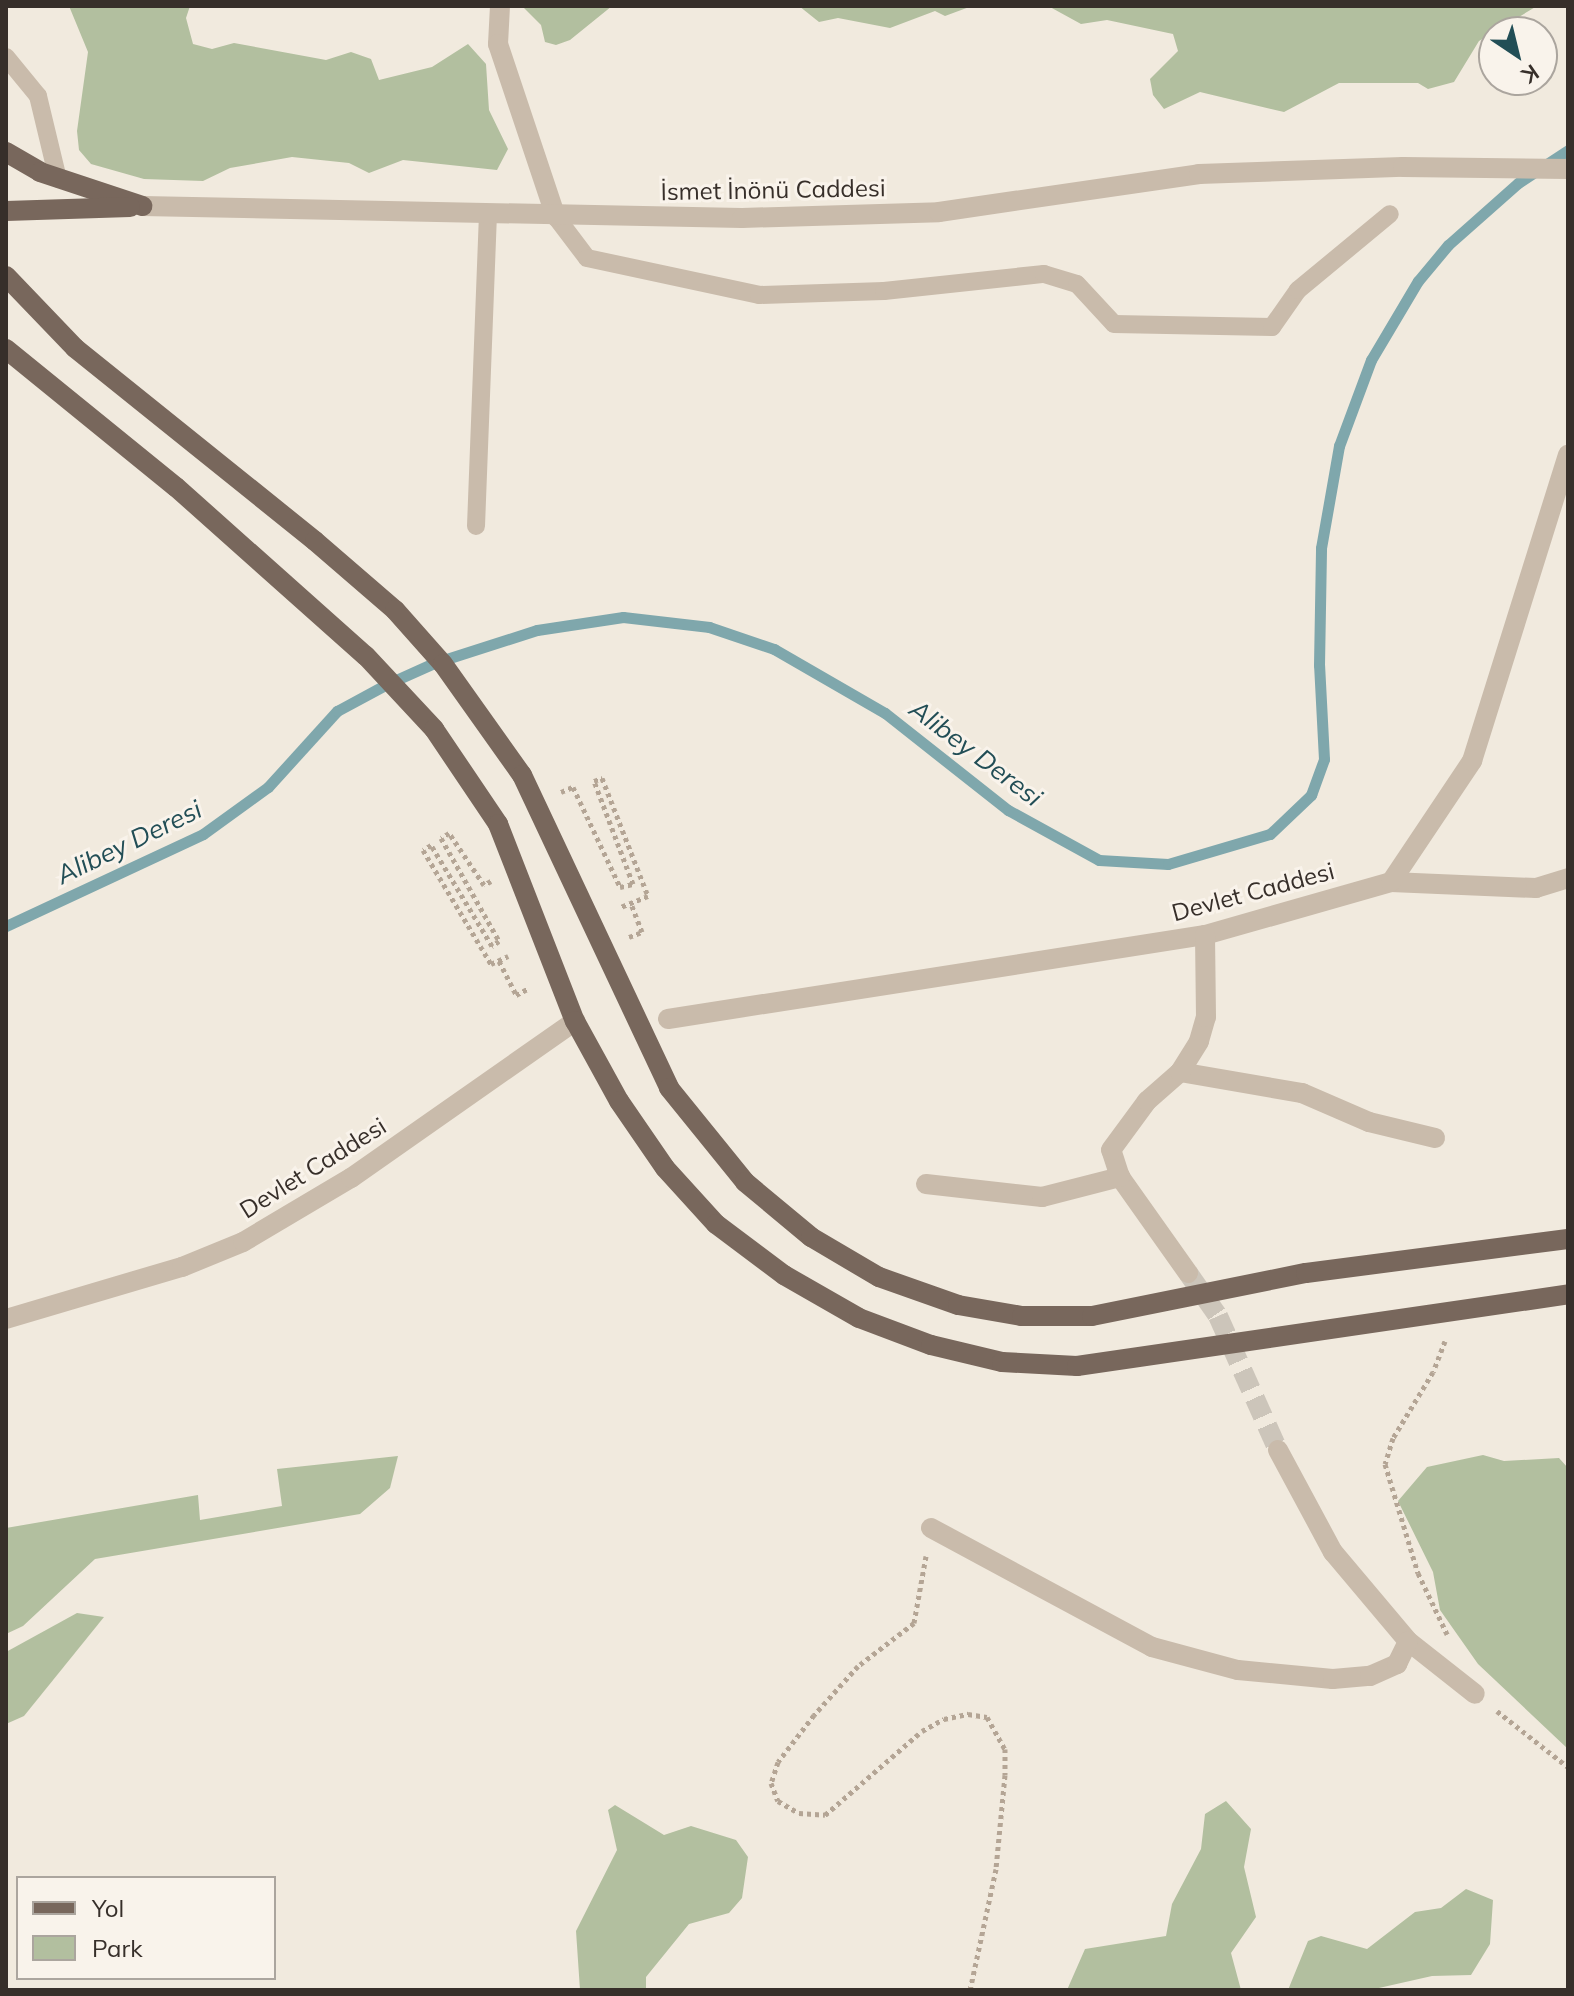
<!DOCTYPE html>
<meta charset="utf-8">
<style>
body{margin:0}
#map{position:relative;width:1574px;height:1996px;overflow:hidden;background:#f1eade;font-family:Mulish,sans-serif}
div>[style]{position:absolute}
.green>*{inset:0;background:#b2bf9f}
.stream>*{height:11px;margin:-5.5px;padding:0 5.5px;transform-origin:5.5px;border-radius:5.5px;background:#7fa7ac}
.minor-tunnel>*{height:20px;margin-top:-10px;transform-origin:0;background:repeating-linear-gradient(90deg,#ccc5ba 0 20px,transparent 0 30px)}
.path>*{height:5px;margin-top:-2.5px;transform-origin:0;background:repeating-linear-gradient(90deg,#b4a595 0 4px,transparent 0 8px)}
.service>*{height:18px;margin:-9px;padding:0 9px;transform-origin:9px;border-radius:9px;background:#c9bbab}
.minor>*{height:20px;margin:-10px;padding:0 10px;transform-origin:10px;border-radius:10px;background:#c9bbab}
.tertiary>*{height:20px;margin:-10px;padding:0 10px;transform-origin:10px;border-radius:10px;background:#c9bbab}
.primary>*{height:20px;margin:-10px;padding:0 10px;transform-origin:10px;border-radius:10px;background:#78675c}
span{translate:-50% -50%;white-space:nowrap;text-align:center;line-height:1.15;-webkit-text-stroke:6px #f9f3eb;paint-order:stroke}
.street-label{font-size:24px;color:#372f2a}
.water-label{font-size:26px;color:#224e56;font-style:italic}
.frame{position:absolute;inset:0;border:8px solid #372f2a;pointer-events:none}
.legend{position:absolute;left:16px;top:1876px;width:260px;height:104px;box-sizing:border-box;background:#f9f3eb;border:2px solid #aba59e;margin:0;padding:10px 14px;list-style:none;font-size:24px;color:#372f2a}
.legend li{display:flex;align-items:center;gap:16px;height:40px}
.legend b{width:40px;border:2px solid #aba59e}
.north{position:absolute;left:1478px;top:16px;width:80px;height:80px;box-sizing:border-box;background:#f9f3eb;border:2px solid #aba59e;border-radius:50%;rotate:145deg;font-size:22px;font-weight:700;line-height:32px;text-align:center;color:#372f2a}
.north::after{content:'';display:block;margin:auto;width:28px;height:36px;background:#224e56;clip-path:polygon(50% 0,100% 100%,50% 72%,0 100%)}
</style>
<div id="map">
<div class="green">
<div style="clip-path:polygon(69px 6px,190px 6px,186px 18px,193px 44px,212px 49px,234px 43px,326px 60px,351px 52px,371px 59px,379px 80px,432px 67px,468px 44px,486px 64px,489px 110px,508px 149px,497px 170px,403px 160px,369px 173px,349px 163px,292px 157px,230px 168px,203px 181px,144px 179px,91px 164px,79px 150px,77px 131px,88px 52px)"></div>
<div style="clip-path:polygon(612px 6px,570px 40px,556px 45px,545px 42px,541px 25px,523px 7px)"></div>
<div style="clip-path:polygon(799px 6px,972px 6px,945px 16px,935px 11px,890px 28px,838px 18px,819px 22px)"></div>
<div style="clip-path:polygon(1037px 6px,1537px 6px,1479px 41px,1454px 82px,1428px 89px,1418px 83px,1339px 83px,1284px 112px,1200px 92px,1164px 109px,1153px 95px,1150px 79px,1178px 51px,1173px 34px,1107px 20px,1081px 24px,1050px 7px)"></div>
<div style="clip-path:polygon(1483px 1455px,1504px 1461px,1559px 1458px,1568px 1468px,1568px 1749px,1478px 1664px,1440px 1610px,1433px 1572px,1398px 1501px,1427px 1467px)"></div>
<div style="clip-path:polygon(398px 1456px,390px 1488px,360px 1514px,95px 1559px,23px 1626px,6px 1634px,6px 1528px,198px 1495px,200px 1520px,282px 1506px,277px 1469px)"></div>
<div style="clip-path:polygon(77px 1613px,104px 1617px,24px 1716px,6px 1724px,6px 1652px)"></div>
<div style="clip-path:polygon(1226px 1801px,1251px 1829px,1244px 1867px,1256px 1917px,1231px 1953px,1241px 1990px,1067px 1990px,1085px 1949px,1166px 1936px,1172px 1904px,1201px 1849px,1205px 1814px)"></div>
<div style="clip-path:polygon(615px 1805px,664px 1835px,691px 1826px,736px 1840px,748px 1857px,742px 1898px,729px 1913px,689px 1924px,646px 1977px,646px 1990px,580px 1990px,576px 1931px,617px 1850px,608px 1810px)"></div>
<div style="clip-path:polygon(1466px 1889px,1493px 1900px,1490px 1944px,1471px 1975px,1432px 1976px,1370px 1990px,1288px 1990px,1308px 1941px,1321px 1936px,1367px 1949px,1415px 1912px,1441px 1908px)"></div>
</div>
<div class="stream">
<div style="left:6px;top:926px;width:217px;rotate:-25deg"></div>
<div style="left:203px;top:834px;width:80px;rotate:-35.9deg"></div>
<div style="left:268px;top:787px;width:103px;rotate:-47.8deg"></div>
<div style="left:337px;top:711px;width:55px;rotate:-28.4deg"></div>
<div style="left:385px;top:685px;width:54px;rotate:-24.2deg"></div>
<div style="left:434px;top:663px;width:108px;rotate:-17.8deg"></div>
<div style="left:537px;top:630px;width:87px;rotate:-8.6deg"></div>
<div style="left:623px;top:617px;width:87px;rotate:6.6deg"></div>
<div style="left:709px;top:627px;width:69px;rotate:18.7deg"></div>
<div style="left:774px;top:649px;width:128px;rotate:30deg"></div>
<div style="left:885px;top:713px;width:157px;rotate:38.3deg"></div>
<div style="left:1008px;top:810px;width:104px;rotate:28.8deg"></div>
<div style="left:1099px;top:860px;width:69px;rotate:3.3deg"></div>
<div style="left:1168px;top:864px;width:106px;rotate:-16.4deg"></div>
<div style="left:1270px;top:834px;width:57px;rotate:-43.6deg"></div>
<div style="left:1311px;top:795px;width:38px;rotate:-70deg"></div>
<div style="left:1324px;top:759px;width:94px;rotate:-93deg"></div>
<div style="left:1319px;top:665px;width:117px;rotate:-89deg"></div>
<div style="left:1321px;top:548px;width:104px;rotate:-80deg"></div>
<div style="left:1339px;top:446px;width:92px;rotate:-69.6deg"></div>
<div style="left:1371px;top:360px;width:92px;rotate:-59.3deg"></div>
<div style="left:1418px;top:281px;width:47px;rotate:-50.2deg"></div>
<div style="left:1448px;top:245px;width:94px;rotate:-41.5deg"></div>
<div style="left:1518px;top:183px;width:60px;rotate:-33.4deg"></div>
</div>
<div class="minor-tunnel">
<div style="left:1188px;top:1273px;width:52px;rotate:55.1deg"></div>
<div style="left:1218px;top:1316px;width:147px;rotate:65.9deg"></div>
</div>
<div class="path">
<div style="left:561px;top:792px;width:13px;rotate:-23deg"></div>
<div style="left:573px;top:787px;width:110px;rotate:64.8deg"></div>
<div style="left:620px;top:887px;width:13px;rotate:-13deg"></div>
<div style="left:633px;top:884px;width:110px;rotate:-110.7deg"></div>
<div style="left:594px;top:781px;width:9px;rotate:-21deg"></div>
<div style="left:602px;top:778px;width:127px;rotate:68.7deg"></div>
<div style="left:648px;top:896px;width:31px;rotate:158deg"></div>
<div style="left:491px;top:881px;width:8px;rotate:150deg"></div>
<div style="left:484px;top:885px;width:63px;rotate:-123.9deg"></div>
<div style="left:449px;top:833px;width:9px;rotate:148deg"></div>
<div style="left:441px;top:838px;width:118px;rotate:60.6deg"></div>
<div style="left:499px;top:941px;width:9px;rotate:144deg"></div>
<div style="left:492px;top:946px;width:118px;rotate:-121.1deg"></div>
<div style="left:431px;top:845px;width:9px;rotate:148deg"></div>
<div style="left:423px;top:850px;width:133px;rotate:59.2deg"></div>
<div style="left:491px;top:964px;width:19px;rotate:-25deg"></div>
<div style="left:629px;top:937px;width:14px;rotate:-21deg"></div>
<div style="left:642px;top:932px;width:31px;rotate:-111deg"></div>
<div style="left:499px;top:961px;width:38px;rotate:63deg"></div>
<div style="left:516px;top:995px;width:15px;rotate:-28deg"></div>
<div style="left:1445px;top:1341px;width:33px;rotate:111deg"></div>
<div style="left:1433px;top:1372px;width:77px;rotate:121.2deg"></div>
<div style="left:1393px;top:1438px;width:27px;rotate:107deg"></div>
<div style="left:1385px;top:1464px;width:114px;rotate:73.2deg"></div>
<div style="left:1418px;top:1573px;width:68px;rotate:64.6deg"></div>
<div style="left:926px;top:1556px;width:68px;rotate:100.2deg"></div>
<div style="left:914px;top:1623px;width:71px;rotate:142.5deg"></div>
<div style="left:858px;top:1666px;width:66px;rotate:131.9deg"></div>
<div style="left:814px;top:1715px;width:59px;rotate:127.5deg"></div>
<div style="left:778px;top:1762px;width:22px;rotate:108deg"></div>
<div style="left:771px;top:1783px;width:19px;rotate:69deg"></div>
<div style="left:778px;top:1801px;width:24px;rotate:30deg"></div>
<div style="left:799px;top:1813px;width:26px;rotate:4deg"></div>
<div style="left:825px;top:1815px;width:128px;rotate:-40.9deg"></div>
<div style="left:922px;top:1731px;width:25px;rotate:-29deg"></div>
<div style="left:944px;top:1719px;width:25px;rotate:-12deg"></div>
<div style="left:968px;top:1714px;width:19px;rotate:9deg"></div>
<div style="left:987px;top:1717px;width:37px;rotate:61deg"></div>
<div style="left:1005px;top:1749px;width:26px;rotate:90deg"></div>
<div style="left:1005px;top:1775px;width:94px;rotate:95.5deg"></div>
<div style="left:996px;top:1869px;width:124px;rotate:102.1deg"></div>
<div style="left:1497px;top:1711px;width:90px;rotate:38.3deg"></div>
</div>
<div class="service">
<div style="left:6px;top:57px;width:50px;rotate:50.6deg"></div>
<div style="left:38px;top:96px;width:85px;rotate:76.5deg"></div>
<div style="left:556px;top:217px;width:51px;rotate:52.9deg"></div>
<div style="left:587px;top:258px;width:176px;rotate:12.1deg"></div>
<div style="left:759px;top:295px;width:125px;rotate:-1.8deg"></div>
<div style="left:884px;top:291px;width:161px;rotate:-6.1deg"></div>
<div style="left:1044px;top:274px;width:34px;rotate:17deg"></div>
<div style="left:1077px;top:284px;width:54px;rotate:47.2deg"></div>
<div style="left:1114px;top:324px;width:158px;rotate:1.1deg"></div>
<div style="left:1272px;top:327px;width:45px;rotate:-54.9deg"></div>
<div style="left:1298px;top:290px;width:119px;rotate:-39.6deg"></div>
<div style="left:476px;top:526px;width:311px;rotate:-87.8deg"></div>
</div>
<div class="minor">
<div style="left:500px;top:6px;width:38px;rotate:93deg"></div>
<div style="left:498px;top:44px;width:182px;rotate:71.5deg"></div>
<div style="left:1391px;top:882px;width:145px;rotate:2.4deg"></div>
<div style="left:1536px;top:888px;width:34px;rotate:-17deg"></div>
<div style="left:668px;top:1019px;width:544px;rotate:-8.89deg"></div>
<div style="left:1205px;top:935px;width:193px;rotate:-15.9deg"></div>
<div style="left:1391px;top:882px;width:146px;rotate:-56.2deg"></div>
<div style="left:1472px;top:761px;width:321px;rotate:-72.6deg"></div>
<div style="left:1180px;top:1072px;width:124px;rotate:9.8deg"></div>
<div style="left:1302px;top:1093px;width:73px;rotate:23.4deg"></div>
<div style="left:1369px;top:1122px;width:68px;rotate:13.6deg"></div>
<div style="left:926px;top:1184px;width:117px;rotate:6.4deg"></div>
<div style="left:1042px;top:1197px;width:81px;rotate:-14.4deg"></div>
<div style="left:1188px;top:1273px;width:118px;rotate:-125.3deg"></div>
<div style="left:1120px;top:1177px;width:28px;rotate:-108deg"></div>
<div style="left:1111px;top:1150px;width:61px;rotate:-53.7deg"></div>
<div style="left:1147px;top:1101px;width:44px;rotate:-41.3deg"></div>
<div style="left:1180px;top:1072px;width:36px;rotate:-58deg"></div>
<div style="left:1199px;top:1041px;width:25px;rotate:-74deg"></div>
<div style="left:1206px;top:1017px;width:82px;rotate:-90.7deg"></div>
<div style="left:1278px;top:1450px;width:116px;rotate:61.7deg"></div>
<div style="left:1333px;top:1552px;width:116px;rotate:49.9deg"></div>
<div style="left:1408px;top:1641px;width:85px;rotate:38.3deg"></div>
<div style="left:931px;top:1528px;width:251px;rotate:28.3deg"></div>
<div style="left:1152px;top:1647px;width:89px;rotate:15deg"></div>
<div style="left:1238px;top:1670px;width:95px;rotate:5.4deg"></div>
<div style="left:1333px;top:1679px;width:37px;rotate:-5deg"></div>
<div style="left:1370px;top:1676px;width:30px;rotate:-24deg"></div>
<div style="left:1397px;top:1664px;width:25px;rotate:-64deg"></div>
</div>
<div class="tertiary">
<div style="left:142px;top:206px;width:600px;rotate:1.15deg"></div>
<div style="left:742px;top:218px;width:197px;rotate:-1.7deg"></div>
<div style="left:939px;top:212px;width:263px;rotate:-8.3deg"></div>
<div style="left:1199px;top:174px;width:204px;rotate:-2deg"></div>
<div style="left:1403px;top:167px;width:165px;rotate:0.7deg"></div>
<div style="left:6px;top:1319px;width:184px;rotate:-16.5deg"></div>
<div style="left:182px;top:1267px;width:66px;rotate:-22.3deg"></div>
<div style="left:243px;top:1242px;width:126px;rotate:-30.7deg"></div>
<div style="left:351px;top:1178px;width:274px;rotate:-35deg"></div>
</div>
<div class="primary">
<div style="left:6px;top:152px;width:39px;rotate:30deg"></div>
<div style="left:40px;top:172px;width:108px;rotate:18.4deg"></div>
<div style="left:6px;top:211px;width:124px;rotate:-1.8deg"></div>
<div style="left:6px;top:276px;width:100px;rotate:46.2deg"></div>
<div style="left:75px;top:348px;width:308px;rotate:38.8deg"></div>
<div style="left:315px;top:541px;width:106px;rotate:40.8deg"></div>
<div style="left:395px;top:610px;width:72px;rotate:48.4deg"></div>
<div style="left:443px;top:664px;width:136px;rotate:54.6deg"></div>
<div style="left:522px;top:775px;width:346px;rotate:64.8deg"></div>
<div style="left:669px;top:1088px;width:121px;rotate:51deg"></div>
<div style="left:745px;top:1182px;width:86px;rotate:39.8deg"></div>
<div style="left:811px;top:1237px;width:79px;rotate:30.5deg"></div>
<div style="left:879px;top:1277px;width:84px;rotate:19.5deg"></div>
<div style="left:958px;top:1305px;width:65px;rotate:9.8deg"></div>
<div style="left:1022px;top:1316px;width:70px"></div>
<div style="left:1092px;top:1316px;width:218px;rotate:-11.4deg"></div>
<div style="left:1306px;top:1273px;width:264px;rotate:-7.4deg"></div>
<div style="left:6px;top:349px;width:219px;rotate:39.1deg"></div>
<div style="left:176px;top:487px;width:254px;rotate:41.7deg"></div>
<div style="left:366px;top:656px;width:100px;rotate:47deg"></div>
<div style="left:434px;top:729px;width:115px;rotate:56deg"></div>
<div style="left:498px;top:824px;width:212px;rotate:68.7deg"></div>
<div style="left:575px;top:1021px;width:91px;rotate:61.2deg"></div>
<div style="left:619px;top:1101px;width:81px;rotate:55.5deg"></div>
<div style="left:665px;top:1168px;width:76px;rotate:47.7deg"></div>
<div style="left:716px;top:1224px;width:85px;rotate:36.9deg"></div>
<div style="left:784px;top:1275px;width:86px;rotate:29.8deg"></div>
<div style="left:859px;top:1318px;width:77px;rotate:20.6deg"></div>
<div style="left:931px;top:1345px;width:73px;rotate:13.5deg"></div>
<div style="left:1002px;top:1362px;width:75px;rotate:3.1deg"></div>
<div style="left:1077px;top:1366px;width:496px;rotate:-8.3deg"></div>
</div>
<div class="street-label">
<span style="left:773px;top:190px;rotate:-1deg">İsmet İnönü Caddesi</span>
<span style="left:1253px;top:892px;rotate:-15deg">Devlet Caddesi</span>
<span style="left:313px;top:1168px;rotate:-32deg">Devlet Caddesi</span>
</div>
<div class="water-label">
<span style="left:976px;top:753px;rotate:37deg">Alibey Deresi</span>
<span style="left:129px;top:842px;rotate:-26deg">Alibey Deresi</span>
</div>
<div class="frame"></div>
<ul class="legend">
<li><b style="height:10px;background:#78675c"></b>Yol</li>
<li><b style="height:22px;background:#b2bf9f"></b>Park</li>
</ul>
<div class="north">K</div>
</div>
